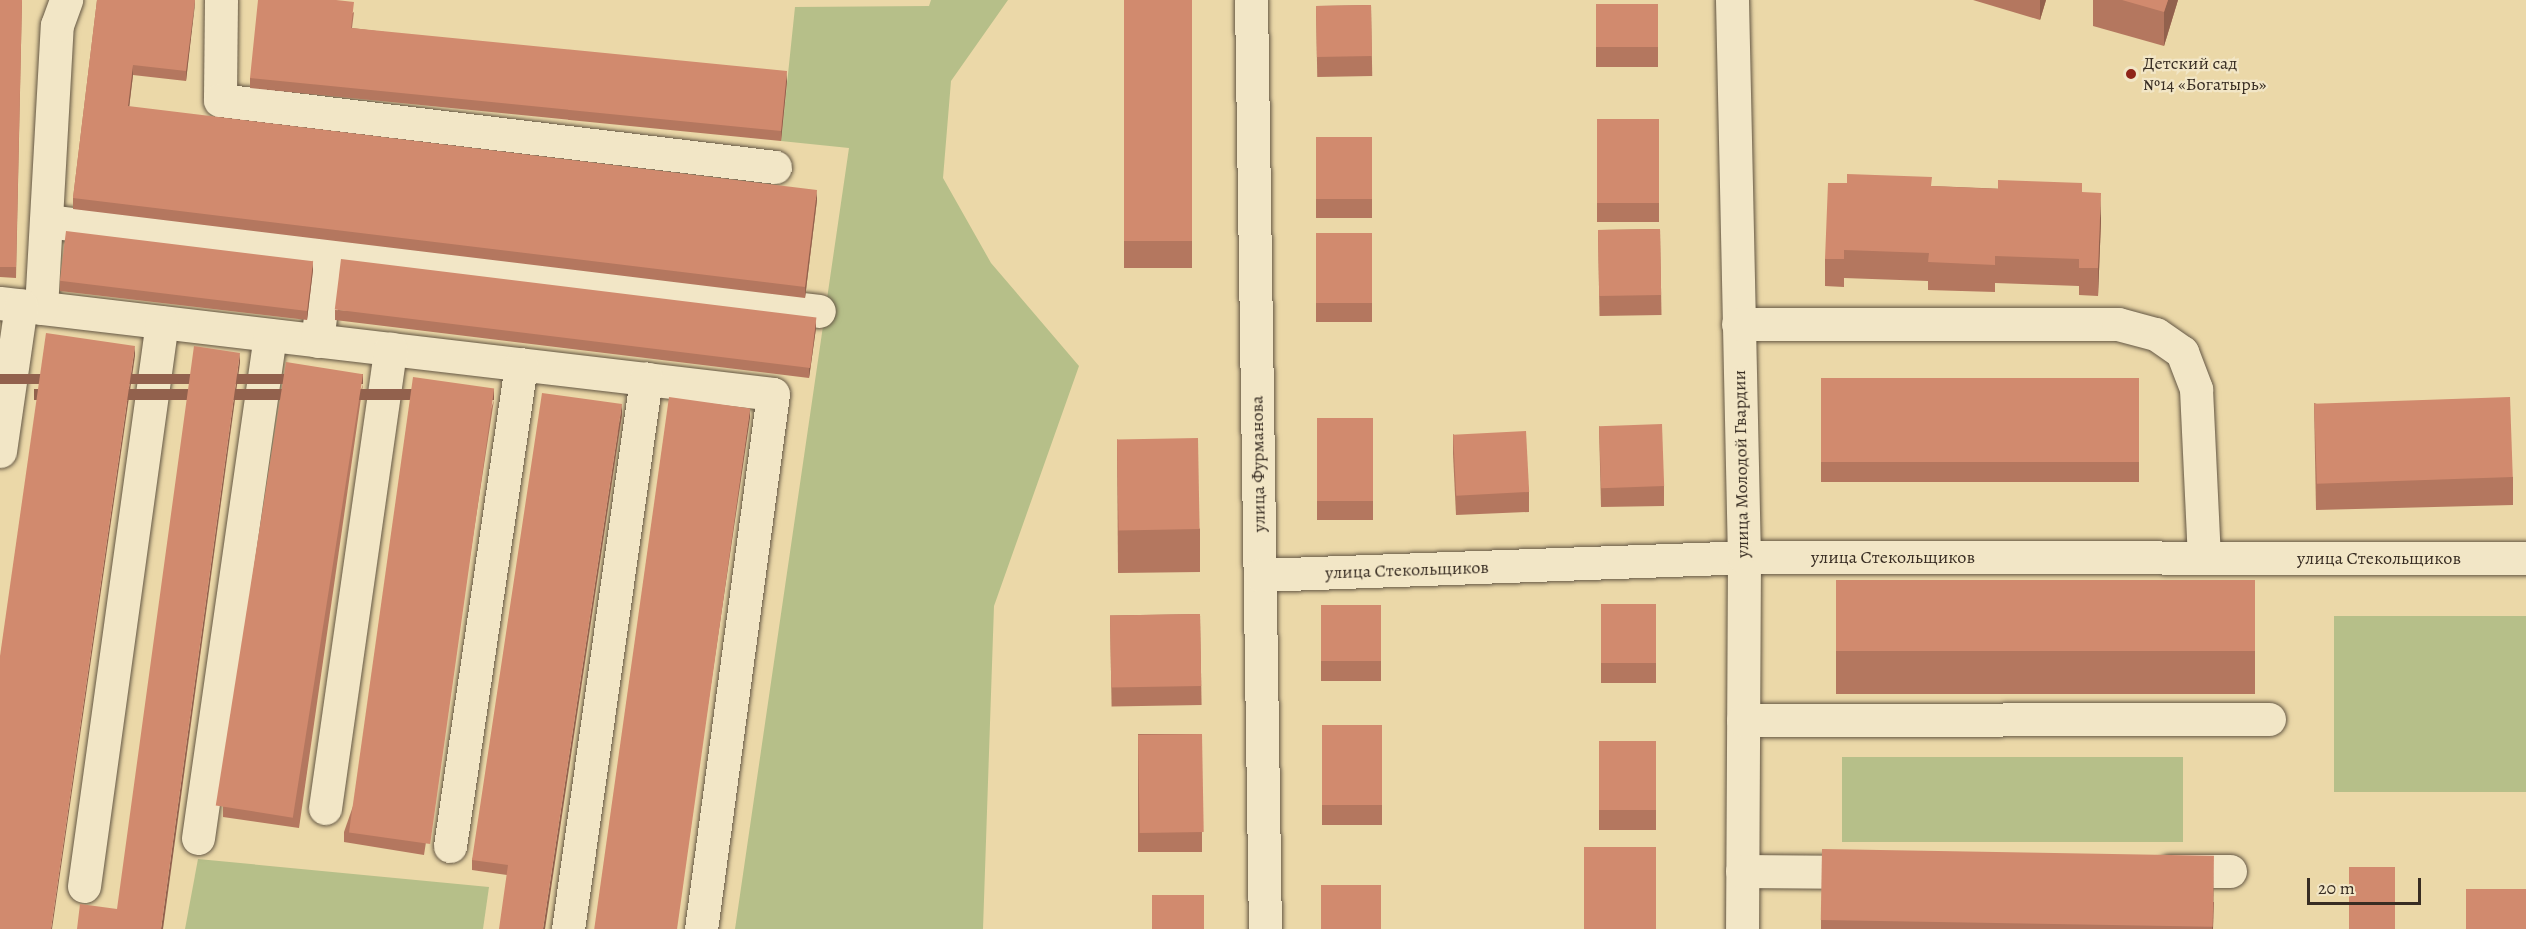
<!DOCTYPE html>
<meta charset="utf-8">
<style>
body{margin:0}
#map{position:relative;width:2526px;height:929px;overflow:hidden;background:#ebd8a8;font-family:Alegreya,serif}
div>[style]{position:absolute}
.green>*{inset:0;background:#b6bf89;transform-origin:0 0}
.roads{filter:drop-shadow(0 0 2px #645744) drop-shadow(0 0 2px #645744)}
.minor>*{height:33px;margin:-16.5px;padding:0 16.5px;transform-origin:16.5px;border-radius:16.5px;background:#f2e6c6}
.wall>*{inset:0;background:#b4775f;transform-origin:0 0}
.shaded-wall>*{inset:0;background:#92614d;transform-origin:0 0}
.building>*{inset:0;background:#d18a6e;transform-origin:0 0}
.dots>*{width:16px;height:16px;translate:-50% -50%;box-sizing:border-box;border:3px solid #f2e6c6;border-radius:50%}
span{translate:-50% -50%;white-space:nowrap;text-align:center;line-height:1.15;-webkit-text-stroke:4.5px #f2e6c6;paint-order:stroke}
.poi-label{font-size:18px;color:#372c22}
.left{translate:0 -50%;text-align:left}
.street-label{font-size:18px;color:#372c22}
.scale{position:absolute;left:2307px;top:878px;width:114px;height:27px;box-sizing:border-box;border:3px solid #372c22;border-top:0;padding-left:8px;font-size:18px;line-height:21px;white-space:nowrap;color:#372c22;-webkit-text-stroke:4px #f2e6c6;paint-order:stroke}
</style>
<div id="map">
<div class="green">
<div style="clip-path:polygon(931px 0,1008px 0,951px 81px,943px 178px,991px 263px,1079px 366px,994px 606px,983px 929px,735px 929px,849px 148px,781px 141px,795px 7px,929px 6px)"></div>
<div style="left:2526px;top:616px;width:176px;height:192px;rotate:90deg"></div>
<div style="left:2183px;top:757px;width:85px;height:341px;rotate:90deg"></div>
<div style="clip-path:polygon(198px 859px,489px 887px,483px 929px,185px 929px)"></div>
</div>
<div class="roads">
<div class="minor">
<div style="left:221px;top:0;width:100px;rotate:90.6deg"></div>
<div style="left:220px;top:100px;width:559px;rotate:6.88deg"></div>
<div style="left:1251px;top:0;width:929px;rotate:89.14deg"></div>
<div style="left:1732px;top:0;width:557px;rotate:88.77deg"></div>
<div style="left:1744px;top:557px;width:372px;rotate:90.3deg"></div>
<div style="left:46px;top:221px;width:778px;rotate:6.64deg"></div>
<div style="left:0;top:303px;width:778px;rotate:6.71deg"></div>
<div style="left:773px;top:394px;width:540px;rotate:97.66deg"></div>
<div style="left:41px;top:308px;width:283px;rotate:-86.8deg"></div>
<div style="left:57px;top:25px;width:27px;rotate:-70deg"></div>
<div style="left:1738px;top:324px;width:380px"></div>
<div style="left:2118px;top:324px;width:39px;rotate:15deg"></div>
<div style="left:2156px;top:334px;width:32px;rotate:35deg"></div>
<div style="left:2182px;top:352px;width:40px;rotate:69deg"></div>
<div style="left:2196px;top:389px;width:168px;rotate:87.3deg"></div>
<div style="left:317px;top:341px;width:88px;rotate:-82.8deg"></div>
<div style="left:0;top:451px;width:147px;rotate:-81.8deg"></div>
<div style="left:1260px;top:575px;width:484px;rotate:-2.1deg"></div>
<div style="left:1744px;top:557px;width:782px;rotate:0.07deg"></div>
<div style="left:1743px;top:720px;width:526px;rotate:-0.11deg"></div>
<div style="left:325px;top:808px;width:464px;rotate:-81.9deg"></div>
<div style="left:198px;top:838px;width:508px;rotate:-81.85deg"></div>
<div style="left:450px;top:846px;width:487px;rotate:-81.6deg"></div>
<div style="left:1742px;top:871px;width:124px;rotate:0.5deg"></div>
<div style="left:2170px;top:871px;width:60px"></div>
<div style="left:84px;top:886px;width:569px;rotate:-82.13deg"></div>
<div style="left:568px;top:929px;width:556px;rotate:-81.93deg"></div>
</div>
</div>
<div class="wall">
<div style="clip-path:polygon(0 0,22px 0,16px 278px,0 277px)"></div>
<div style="clip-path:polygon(97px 0,195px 0,186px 81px,133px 75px,129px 107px,817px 200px,805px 298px,73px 209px,73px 198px)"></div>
<div style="left:1124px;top:0;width:68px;height:268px"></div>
<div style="clip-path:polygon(1973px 0,2046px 0,2040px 20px)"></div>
<div style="clip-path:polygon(2093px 0,2178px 0,2164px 46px,2093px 26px)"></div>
<div style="left:1658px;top:4px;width:63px;height:62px;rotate:90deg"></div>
<div style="left:1371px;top:5px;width:71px;height:55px;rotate:89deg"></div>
<div style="clip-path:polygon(354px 12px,352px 28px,787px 81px,781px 141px,250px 88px,250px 78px)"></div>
<div style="left:1597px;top:119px;width:62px;height:103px"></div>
<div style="left:1316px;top:137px;width:56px;height:81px"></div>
<div style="clip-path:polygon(1932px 186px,2082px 192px,2101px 221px,2098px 296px,2079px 295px,2079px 286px,1995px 283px,1995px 292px,1928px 290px,1928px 281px,1844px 278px,1844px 287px,1825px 286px,1825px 259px)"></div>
<div style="left:1660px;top:229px;width:86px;height:62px;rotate:89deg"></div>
<div style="left:1316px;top:233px;width:56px;height:89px"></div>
<div style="clip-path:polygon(313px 270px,307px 320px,60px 291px,60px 281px)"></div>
<div style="clip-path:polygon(335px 310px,816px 328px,809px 378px,335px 320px)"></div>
<div style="left:1821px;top:378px;width:318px;height:104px"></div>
<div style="clip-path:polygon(363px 384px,299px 828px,223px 817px,223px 807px)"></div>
<div style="clip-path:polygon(494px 400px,424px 855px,344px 842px,344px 832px)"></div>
<div style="clip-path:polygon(2314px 403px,2513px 477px,2513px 505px,2316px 510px)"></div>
<div style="clip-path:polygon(622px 415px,507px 875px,472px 870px,472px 860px)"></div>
<div style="left:1317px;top:418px;width:56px;height:102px"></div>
<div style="clip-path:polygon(1599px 426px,1664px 486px,1664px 506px,1601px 507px)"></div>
<div style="clip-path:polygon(1453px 434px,1529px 492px,1529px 512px,1456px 515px,1453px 454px)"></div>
<div style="clip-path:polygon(1117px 439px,1200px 529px,1200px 572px,1118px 573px)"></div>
<div style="left:1836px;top:580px;width:419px;height:114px"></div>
<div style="left:1601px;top:604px;width:55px;height:79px"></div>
<div style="left:1321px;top:605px;width:60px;height:76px"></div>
<div style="left:1200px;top:614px;width:91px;height:90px;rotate:89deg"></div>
<div style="left:1322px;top:725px;width:60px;height:100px"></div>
<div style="left:1202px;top:734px;width:118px;height:64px;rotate:90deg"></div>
<div style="left:1656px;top:741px;width:89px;height:57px;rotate:90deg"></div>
<div style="clip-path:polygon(2214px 902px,2213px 929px,1821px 929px,1821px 920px)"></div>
</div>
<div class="shaded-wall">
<div style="clip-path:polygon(195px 0,195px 4px,186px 81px,186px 71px)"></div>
<div style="clip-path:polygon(2040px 0,2046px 0,2040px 20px)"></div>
<div style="clip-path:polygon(2168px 0,2178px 0,2164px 46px,2164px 12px)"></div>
<div style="clip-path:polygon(133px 65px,133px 75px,128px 117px,128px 106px)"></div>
<div style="clip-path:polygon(787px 71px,787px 81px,781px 141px,781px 131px)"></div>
<div style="clip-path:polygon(817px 190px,817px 200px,805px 298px,805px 287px)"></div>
<div style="clip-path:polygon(2101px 193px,2101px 221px,2098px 296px,2098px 268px)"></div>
<div style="clip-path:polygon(313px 260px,313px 270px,307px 320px,307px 310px)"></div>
<div style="clip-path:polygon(816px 318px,816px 328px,809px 378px,809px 368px)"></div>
<div style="clip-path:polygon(135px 346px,135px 356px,52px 929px,51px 929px)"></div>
<div style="clip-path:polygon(240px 353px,240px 363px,163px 929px,161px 929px)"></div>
<div style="left:363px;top:374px;width:10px;height:449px;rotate:90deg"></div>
<div style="left:494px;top:389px;width:11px;height:460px;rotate:90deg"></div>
<div style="clip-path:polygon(622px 404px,622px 415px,545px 929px,543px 929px)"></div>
<div style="clip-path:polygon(750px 408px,750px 418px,675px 929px,674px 929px)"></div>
<div style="clip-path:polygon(2214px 859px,2213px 929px,2212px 929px)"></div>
</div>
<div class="building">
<div style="clip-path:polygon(0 0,22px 0,16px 267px,0 267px)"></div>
<div style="clip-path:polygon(97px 0,195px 0,186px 71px,133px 65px,128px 106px,817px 190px,805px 287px,73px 198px)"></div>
<div style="clip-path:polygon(258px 0,336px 0,354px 2px,351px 28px,787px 71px,781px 131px,250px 78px)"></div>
<div style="left:1124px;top:0;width:68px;height:241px"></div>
<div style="clip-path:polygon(2122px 0,2168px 0,2164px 12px)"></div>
<div style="left:1658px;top:4px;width:43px;height:62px;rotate:90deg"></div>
<div style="left:1371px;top:5px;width:51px;height:55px;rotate:89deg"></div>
<div style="left:1597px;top:119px;width:62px;height:84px"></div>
<div style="left:1316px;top:137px;width:56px;height:62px"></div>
<div style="clip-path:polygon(1847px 174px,1932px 177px,1931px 186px,1998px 189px,1998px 180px,2082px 183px,2082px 192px,2101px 193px,2098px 268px,2079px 268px,2079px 259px,1995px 256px,1995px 265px,1928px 262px,1929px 253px,1844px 250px,1844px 259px,1825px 259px,1828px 183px,1847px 183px)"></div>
<div style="left:1660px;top:229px;width:66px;height:62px;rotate:89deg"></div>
<div style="left:66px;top:231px;width:249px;height:50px;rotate:7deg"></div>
<div style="left:1316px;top:233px;width:56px;height:70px"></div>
<div style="left:341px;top:259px;width:479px;height:51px;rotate:7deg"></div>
<div style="clip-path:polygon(46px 333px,135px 346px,51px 929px,0 929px,0 656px)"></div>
<div style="clip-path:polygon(194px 346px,240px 353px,161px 929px,77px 929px,80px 904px,117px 909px)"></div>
<div style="left:286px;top:362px;width:78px;height:449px;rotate:9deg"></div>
<div style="left:413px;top:377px;width:82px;height:460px;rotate:8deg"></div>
<div style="left:1821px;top:378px;width:318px;height:84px"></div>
<div style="clip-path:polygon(542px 393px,622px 404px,543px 929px,499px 929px,508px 865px,472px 860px)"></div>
<div style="left:669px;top:397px;width:82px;height:538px;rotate:8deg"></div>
<div style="left:2510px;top:397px;width:80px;height:196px;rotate:88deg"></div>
<div style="left:1317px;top:418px;width:56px;height:83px"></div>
<div style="left:1662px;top:424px;width:62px;height:63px;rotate:88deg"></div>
<div style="left:1526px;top:431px;width:61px;height:73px;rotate:87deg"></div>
<div style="left:1198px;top:438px;width:91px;height:81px;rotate:89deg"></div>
<div style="left:1836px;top:580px;width:419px;height:71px"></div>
<div style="left:1601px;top:604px;width:55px;height:59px"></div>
<div style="left:1321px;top:605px;width:60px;height:56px"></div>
<div style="left:1200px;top:614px;width:72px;height:90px;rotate:89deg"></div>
<div style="left:1322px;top:725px;width:60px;height:80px"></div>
<div style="left:1202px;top:734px;width:98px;height:64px;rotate:89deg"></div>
<div style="left:1656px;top:741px;width:69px;height:57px;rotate:90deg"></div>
<div style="left:1656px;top:847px;width:82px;height:72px;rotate:90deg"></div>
<div style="left:1822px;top:849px;width:392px;height:71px;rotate:1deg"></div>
<div style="left:2349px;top:867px;width:46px;height:62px"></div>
<div style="left:1321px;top:885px;width:60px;height:44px"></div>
<div style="left:2466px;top:889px;width:60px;height:40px"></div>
<div style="left:1204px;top:895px;width:34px;height:52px;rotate:90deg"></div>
</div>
<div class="dots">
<div style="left:2131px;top:74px;background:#8f2418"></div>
</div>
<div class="poi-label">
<span class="left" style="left:2143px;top:74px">Детский сад<br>№14 «Богатырь»</span>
</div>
<div class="street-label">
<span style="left:1258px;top:464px;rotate:-91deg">улица Фурманова</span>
<span style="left:1741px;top:464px;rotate:-91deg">улица Молодой Гвардии</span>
<span style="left:1893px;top:557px">улица Стекольщиков</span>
<span style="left:2379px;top:558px">улица Стекольщиков</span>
<span style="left:1407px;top:570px;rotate:-2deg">улица Стекольщиков</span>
</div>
<div class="scale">20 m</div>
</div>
